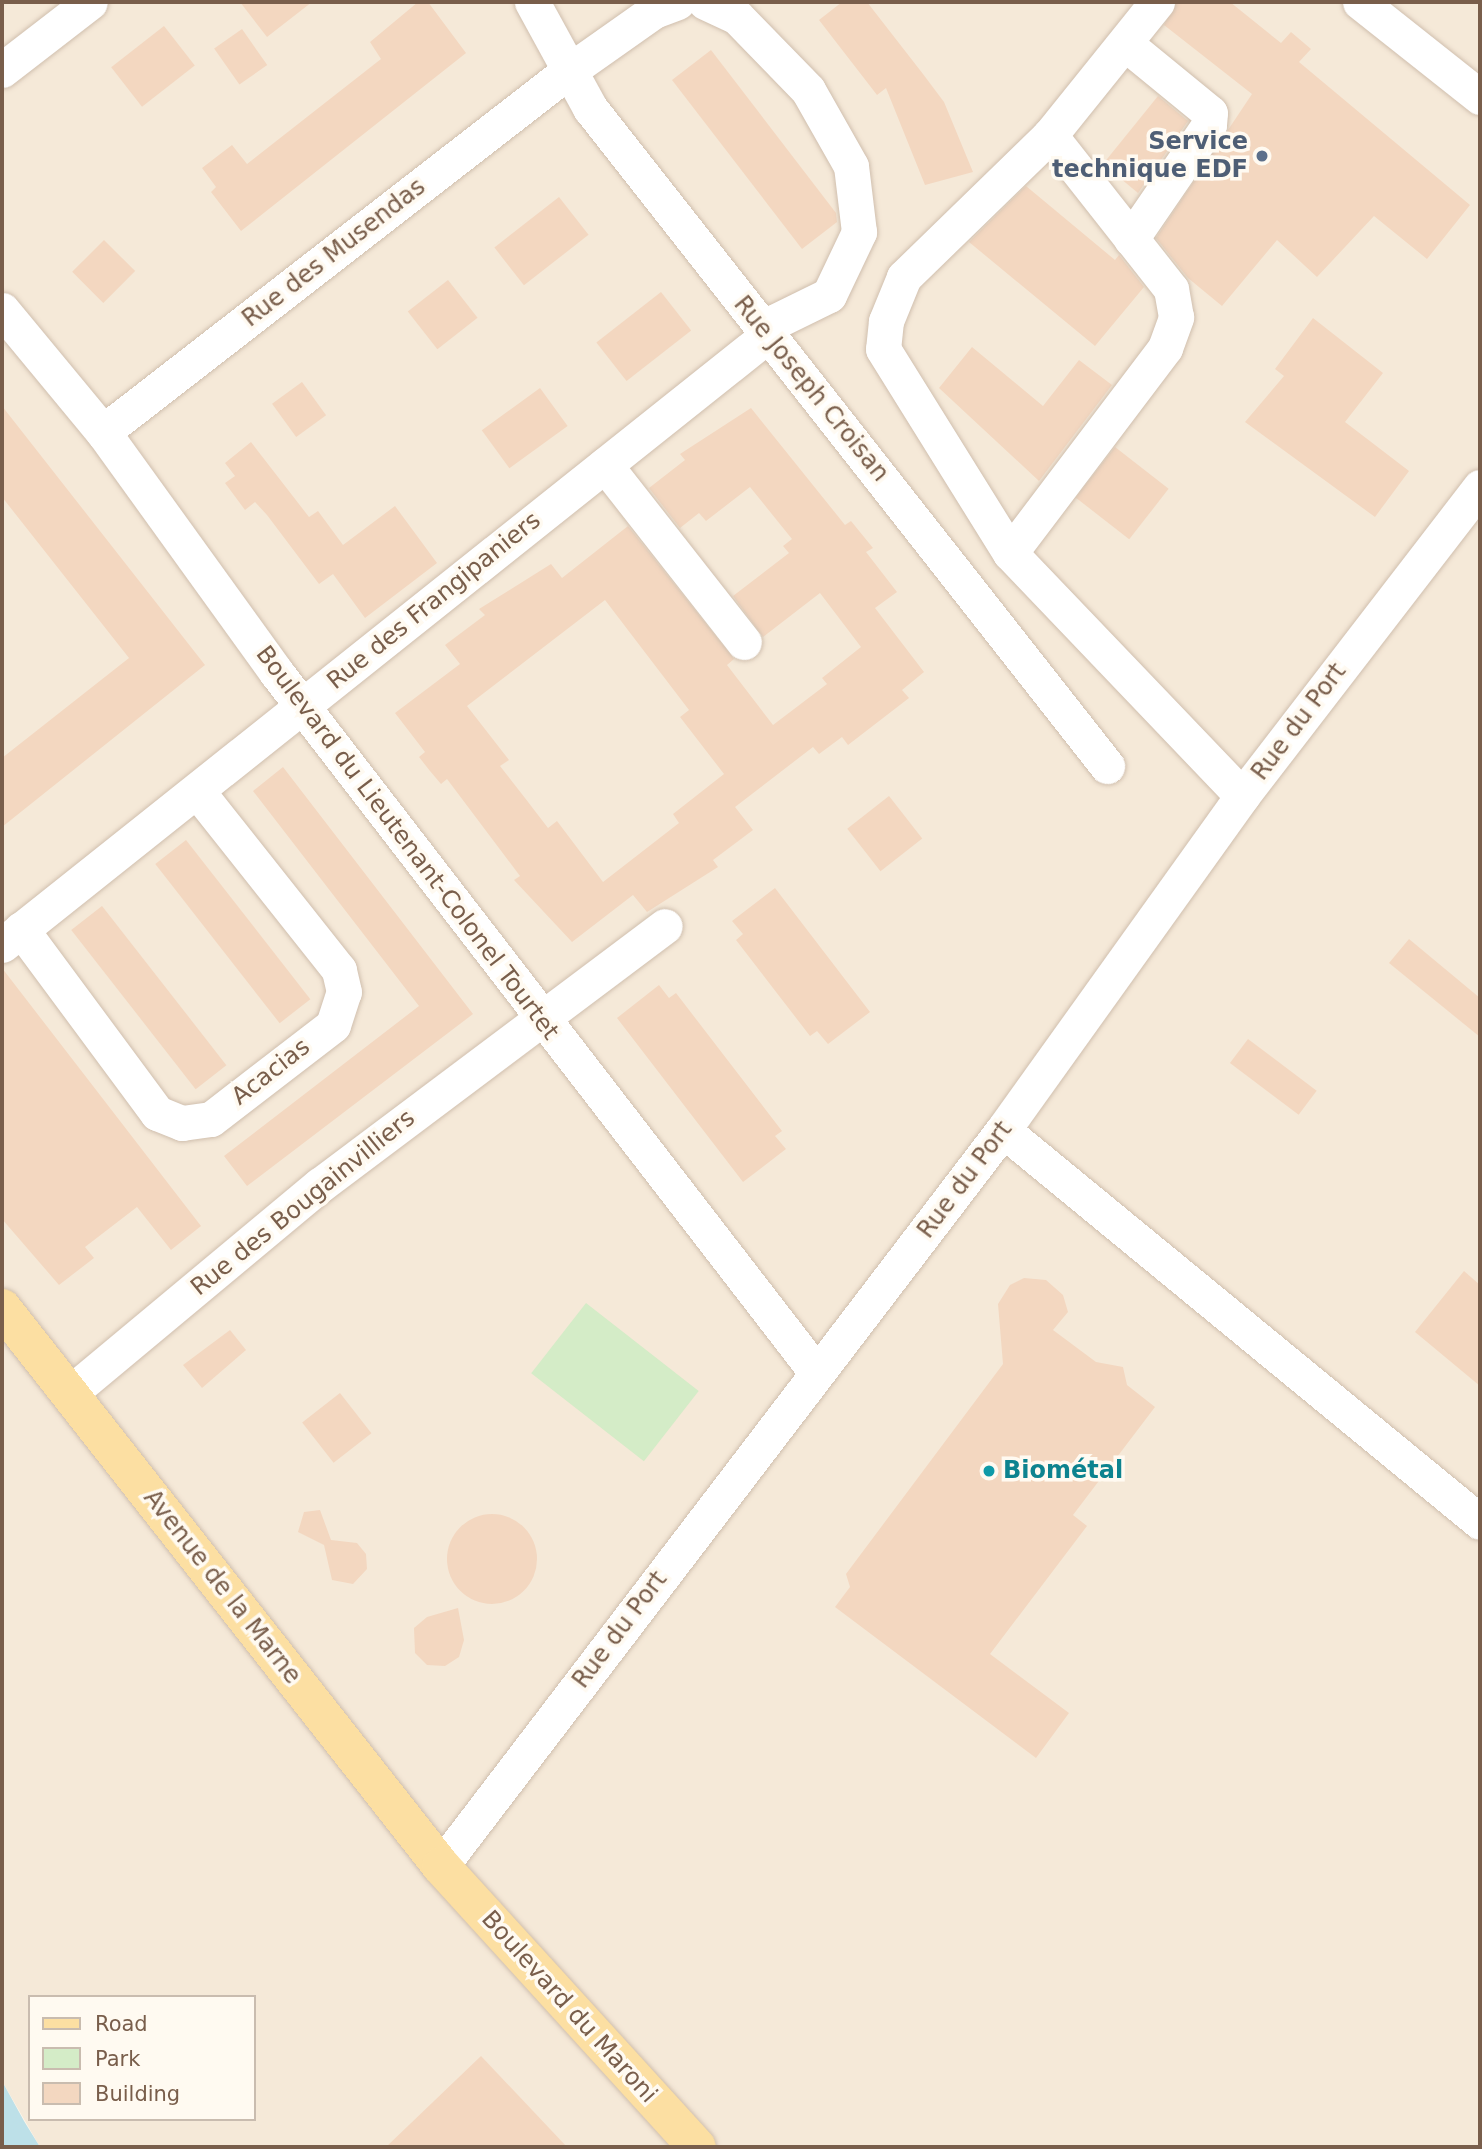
<!DOCTYPE html>
<meta charset="utf-8">
<style>
body{margin:0}
#map{position:relative;width:1482px;height:2149px;overflow:hidden;background:#fdf6ea;font-family:"DejaVu Sans",sans-serif}
div>[style]{position:absolute}
.residential>*{inset:0;background:#f5e9d8}
.green>*{inset:0;background:#d4ecc7;transform-origin:0 0}
.water>*{inset:0;background:#bde0e8}
.building>*{inset:0;background:#f3d7c0;transform-origin:0 0}
.round{border-radius:50%}
.roads{filter:drop-shadow(0 0 2px #d0bfae) drop-shadow(0 0 2px #d0bfae)}
.minor>*{height:35px;margin:-17.5px;padding:0 17.5px;transform-origin:17.5px;border-radius:17.5px;background:#fff}
.major>*{height:38px;margin:-19px;padding:0 19px;transform-origin:19px;border-radius:19px;background:#fcdfa2}
.dots>*{width:19px;height:19px;translate:-50% -50%;box-sizing:border-box;border:4px solid #fffaf1;border-radius:50%}
span{translate:-50% -50%;white-space:nowrap;text-align:center;line-height:1.15;-webkit-text-stroke:7px #fffaf1;paint-order:stroke}
.service-label{font-size:24px;color:#4e5e75;font-weight:700}
.right{translate:-100% -50%;text-align:right}
.street-label{font-size:24px;color:#795e4b}
.culture-label{font-size:24px;color:#0d838f;font-weight:700}
.left{translate:0 -50%;text-align:left}
.frame{position:absolute;inset:0;border:4px solid #795e4b;pointer-events:none}
.legend{position:absolute;left:28px;top:1995px;width:228px;height:126px;box-sizing:border-box;background:#fffaf1;border:2px solid #c9bcaf;margin:0;padding:9px 12px;list-style:none;font-size:21px;color:#795e4b}
.legend li{display:flex;align-items:center;gap:14px;height:35px}
.legend b{width:35px;border:2px solid #c9bcaf}
</style>
<div id="map">
<div class="residential">
<div style="clip-path:polygon(evenodd,2px 2px,1480px 2px,1480px 2147px,40px 2147px,2px 2081px,2px 2px,30px 1997px,254px 1997px,254px 2119px,30px 2119px,30px 1997px)"></div>
</div>
<div class="green">
<div style="left:586px;top:1303px;width:143px;height:89px;rotate:38deg"></div>
</div>
<div class="water">
<div style="clip-path:polygon(2px 2081px,24px 2121px,40px 2147px,2px 2147px)"></div>
</div>
<div class="building">
<div style="clip-path:polygon(240px 2px,312px 2px,267px 37px)"></div>
<div style="clip-path:polygon(418px 2px,428px 2px,466px 53px,241px 231px,211px 192px,216px 187px,202px 168px,232px 145px,247px 164px,381px 59px,370px 42px)"></div>
<div style="clip-path:polygon(842px 2px,867px 2px,923px 74px,944px 102px,973px 172px,925px 185px,886px 88px,877px 95px,819px 20px)"></div>
<div style="clip-path:polygon(1177px 2px,1230px 2px,1281px 43px,1291px 32px,1311px 49px,1299px 62px,1470px 205px,1427px 259px,1374px 216px,1317px 277px,1277px 240px,1222px 306px,1188px 278px,1156px 238px,1252px 94px,1164px 25px)"></div>
<div style="left:164px;top:26px;width:50px;height:67px;rotate:52deg"></div>
<div style="left:242px;top:29px;width:44px;height:34px;rotate:55deg"></div>
<div style="clip-path:polygon(711px 50px,836px 213px,837px 222px,802px 249px,672px 80px)"></div>
<div style="clip-path:polygon(1158px 96px,1188px 121px,1138px 193px,1103px 164px)"></div>
<div style="clip-path:polygon(1026px 186px,1115px 260px,1119px 255px,1144px 287px,1095px 346px,969px 242px)"></div>
<div style="left:559px;top:197px;width:48px;height:82px;rotate:52deg"></div>
<div style="left:104px;top:240px;width:44px;height:45px;rotate:45deg"></div>
<div style="left:448px;top:280px;width:48px;height:51px;rotate:52deg"></div>
<div style="left:661px;top:292px;width:49px;height:82px;rotate:52deg"></div>
<div style="clip-path:polygon(1313px 318px,1383px 373px,1345px 422px,1409px 471px,1375px 517px,1245px 422px,1284px 376px,1275px 369px)"></div>
<div style="clip-path:polygon(972px 347px,1043px 406px,1079px 360px,1112px 385px,1039px 481px,939px 388px)"></div>
<div style="left:302px;top:382px;width:41px;height:37px;rotate:54deg"></div>
<div style="left:540px;top:388px;width:47px;height:72px;rotate:54deg"></div>
<div style="clip-path:polygon(2px 406px,205px 665px,2px 827px,2px 758px,129px 658px,2px 497px)"></div>
<div style="clip-path:polygon(evenodd,751px 408px,845px 525px,851px 521px,873px 548px,866px 552px,897px 592px,875px 608px,924px 672px,902px 690px,909px 698px,848px 745px,842px 737px,819px 754px,813px 747px,735px 807px,753px 830px,713px 860px,718px 867px,647px 912px,633px 895px,572px 942px,514px 880px,520px 876px,447px 779px,441px 784px,430px 771px,419px 757px,425px 752px,395px 713px,460px 664px,445px 645px,485px 615px,479px 609px,551px 564px,562px 578px,628px 526px,734px 659px,727px 665px,773px 725px,827px 684px,822px 678px,861px 647px,820px 593px,763px 637px,733px 596px,789px 553px,783px 546px,792px 539px,750px 487px,706px 521px,699px 513px,680px 528px,649px 488px,685px 460px,680px 454px,751px 408px,605px 600px,689px 710px,680px 717px,724px 774px,673px 814px,679px 823px,603px 882px,557px 821px,548px 828px,525px 798px,500px 766px,509px 760px,467px 706px,605px 600px)"></div>
<div style="clip-path:polygon(251px 442px,309px 517px,318px 511px,343px 545px,395px 506px,437px 563px,365px 618px,333px 574px,319px 584px,267px 515px,255px 502px,245px 510px,225px 483px,235px 476px,225px 463px)"></div>
<div style="left:1115px;top:447px;width:68px;height:64px;rotate:38deg"></div>
<div style="clip-path:polygon(283px 767px,473px 1014px,247px 1186px,224px 1156px,419px 1006px,253px 791px)"></div>
<div style="left:889px;top:796px;width:54px;height:53px;rotate:52deg"></div>
<div style="left:186px;top:840px;width:202px;height:39px;rotate:52deg"></div>
<div style="clip-path:polygon(775px 888px,870px 1012px,828px 1044px,817px 1031px,810px 1036px,736px 940px,743px 934px,732px 921px)"></div>
<div style="left:102px;top:906px;width:202px;height:39px;rotate:52deg"></div>
<div style="clip-path:polygon(1409px 939px,1480px 998px,1480px 1037px,1389px 963px)"></div>
<div style="clip-path:polygon(2px 968px,201px 1226px,171px 1250px,137px 1207px,85px 1247px,94px 1258px,59px 1285px,2px 1219px)"></div>
<div style="clip-path:polygon(659px 985px,669px 998px,676px 993px,782px 1131px,775px 1136px,786px 1149px,743px 1182px,617px 1018px)"></div>
<div style="left:1248px;top:1039px;width:86px;height:30px;rotate:37deg"></div>
<div style="clip-path:polygon(1464px 1271px,1480px 1285px,1480px 1386px,1415px 1332px)"></div>
<div style="clip-path:polygon(1024px 1278px,1046px 1280px,1063px 1295px,1068px 1312px,1053px 1330px,1096px 1362px,1123px 1367px,1127px 1385px,1155px 1407px,1073px 1515px,1087px 1526px,990px 1654px,1069px 1713px,1036px 1758px,835px 1607px,850px 1587px,846px 1574px,1003px 1364px,998px 1304px,1010px 1285px)"></div>
<div style="clip-path:polygon(230px 1330px,246px 1350px,202px 1388px,183px 1365px)"></div>
<div style="left:340px;top:1393px;width:51px;height:48px;rotate:52deg"></div>
<div style="clip-path:polygon(320px 1510px,331px 1540px,357px 1543px,366px 1554px,367px 1569px,353px 1584px,332px 1580px,324px 1545px,298px 1532px,304px 1512px)"></div>
<div class="round" style="left:447px;top:1514px;width:90px;height:90px"></div>
<div style="clip-path:polygon(458px 1608px,464px 1640px,459px 1657px,445px 1666px,427px 1665px,415px 1653px,414px 1628px,427px 1617px)"></div>
<div style="clip-path:polygon(481px 2056px,567px 2147px,386px 2147px)"></div>
</div>
<div class="roads">
<div class="minor">
<div style="left:532px;top:2px;width:121px;rotate:61.3deg"></div>
<div style="left:590px;top:108px;width:837px;rotate:51.84deg"></div>
<div style="left:1157px;top:2px;width:171px;rotate:128.8deg"></div>
<div style="left:1050px;top:135px;width:204px;rotate:135.8deg"></div>
<div style="left:904px;top:277px;width:48px;rotate:112.2deg"></div>
<div style="left:886px;top:321px;width:28px;rotate:96deg"></div>
<div style="left:883px;top:349px;width:240px;rotate:58.1deg"></div>
<div style="left:1010px;top:553px;width:336px;rotate:46.3deg"></div>
<div style="left:1360px;top:2px;width:153px;rotate:38.4deg"></div>
<div style="left:1127px;top:45px;width:107px;rotate:39.3deg"></div>
<div style="left:1210px;top:113px;width:12px;rotate:95deg"></div>
<div style="left:1209px;top:125px;width:138px;rotate:124.4deg"></div>
<div style="left:2px;top:70px;width:111px;rotate:-37.7deg"></div>
<div style="left:2px;top:310px;width:158px;rotate:50.4deg"></div>
<div style="left:103px;top:432px;width:296px;rotate:54.2deg"></div>
<div style="left:276px;top:672px;width:884px;rotate:52.35deg"></div>
<div style="left:103px;top:432px;width:586px;rotate:-37.79deg"></div>
<div style="left:566px;top:73px;width:108px;rotate:-35.2deg"></div>
<div style="left:654px;top:11px;width:25px;rotate:-21deg"></div>
<div style="left:605px;top:465px;width:225px;rotate:51.9deg"></div>
<div style="left:1010px;top:553px;width:257px;rotate:-52.9deg"></div>
<div style="left:1165px;top:348px;width:33px;rotate:-70deg"></div>
<div style="left:1176px;top:317px;width:28px;rotate:-100deg"></div>
<div style="left:1171px;top:289px;width:196px;rotate:-128.2deg"></div>
<div style="left:21px;top:929px;width:229px;rotate:53.5deg"></div>
<div style="left:157px;top:1113px;width:27px;rotate:22deg"></div>
<div style="left:182px;top:1123px;width:29px;rotate:-8deg"></div>
<div style="left:211px;top:1119px;width:154px;rotate:-37.6deg"></div>
<div style="left:333px;top:1025px;width:35px;rotate:-72deg"></div>
<div style="left:344px;top:992px;width:23px;rotate:-103deg"></div>
<div style="left:339px;top:970px;width:227px;rotate:-128.4deg"></div>
<div style="left:2px;top:945px;width:979px;rotate:-38.53deg"></div>
<div style="left:768px;top:335px;width:16px;rotate:-60deg"></div>
<div style="left:776px;top:321px;width:59px;rotate:-26.1deg"></div>
<div style="left:829px;top:295px;width:70px;rotate:-64.5deg"></div>
<div style="left:859px;top:232px;width:66px;rotate:-96.9deg"></div>
<div style="left:851px;top:166px;width:87px;rotate:-119.5deg"></div>
<div style="left:808px;top:90px;width:102px;rotate:-134.2deg"></div>
<div style="left:737px;top:17px;width:35px;rotate:-155deg"></div>
<div style="left:1003px;top:1130px;width:617px;rotate:39.41deg"></div>
<div style="left:70px;top:1393px;width:325px;rotate:-39.8deg"></div>
<div style="left:320px;top:1185px;width:431px;rotate:-36.9deg"></div>
<div style="left:441px;top:1866px;width:926px;rotate:-52.64deg"></div>
<div style="left:1003px;top:1130px;width:411px;rotate:-54.4deg"></div>
<div style="left:1242px;top:796px;width:390px;rotate:-52.4deg"></div>
</div>
<div class="major">
<div style="left:2px;top:1308px;width:710px;rotate:51.81deg"></div>
<div style="left:441px;top:1866px;width:380px;rotate:47.7deg"></div>
</div>
</div>
<div class="dots">
<div style="left:1262px;top:156px;background:#5c6f8a"></div>
<div style="left:989px;top:1471px;background:#0f9aa8"></div>
</div>
<div class="service-label">
<span class="right" style="left:1248px;top:156px">Service<br>technique EDF</span>
</div>
<div class="street-label">
<span style="left:334px;top:253px;rotate:-38deg">Rue des Musendas</span>
<span style="left:811px;top:389px;rotate:51deg">Rue Joseph Croisan</span>
<span style="left:434px;top:601px;rotate:-39deg">Rue des Frangipaniers</span>
<span style="left:1299px;top:722px;rotate:-53deg">Rue du Port</span>
<span style="left:407px;top:843px;rotate:53deg">Boulevard du Lieutenant-Colonel Tourtet</span>
<span style="left:271px;top:1072px;rotate:-38deg">Acacias</span>
<span style="left:965px;top:1180px;rotate:-53deg">Rue du Port</span>
<span style="left:303px;top:1203px;rotate:-39deg">Rue des Bougainvilliers</span>
<span style="left:222px;top:1587px;rotate:52deg">Avenue de la Marne</span>
<span style="left:620px;top:1630px;rotate:-53deg">Rue du Port</span>
<span style="left:569px;top:2007px;rotate:48deg">Boulevard du Maroni</span>
</div>
<div class="culture-label">
<span class="left" style="left:1003px;top:1471px">Biométal</span>
</div>
<div class="frame"></div>
<ul class="legend">
<li><b style="height:9px;background:#fcdfa2"></b>Road</li>
<li><b style="height:19px;background:#d4ecc7"></b>Park</li>
<li><b style="height:19px;background:#f3d7c0"></b>Building</li>
</ul>
</div>
